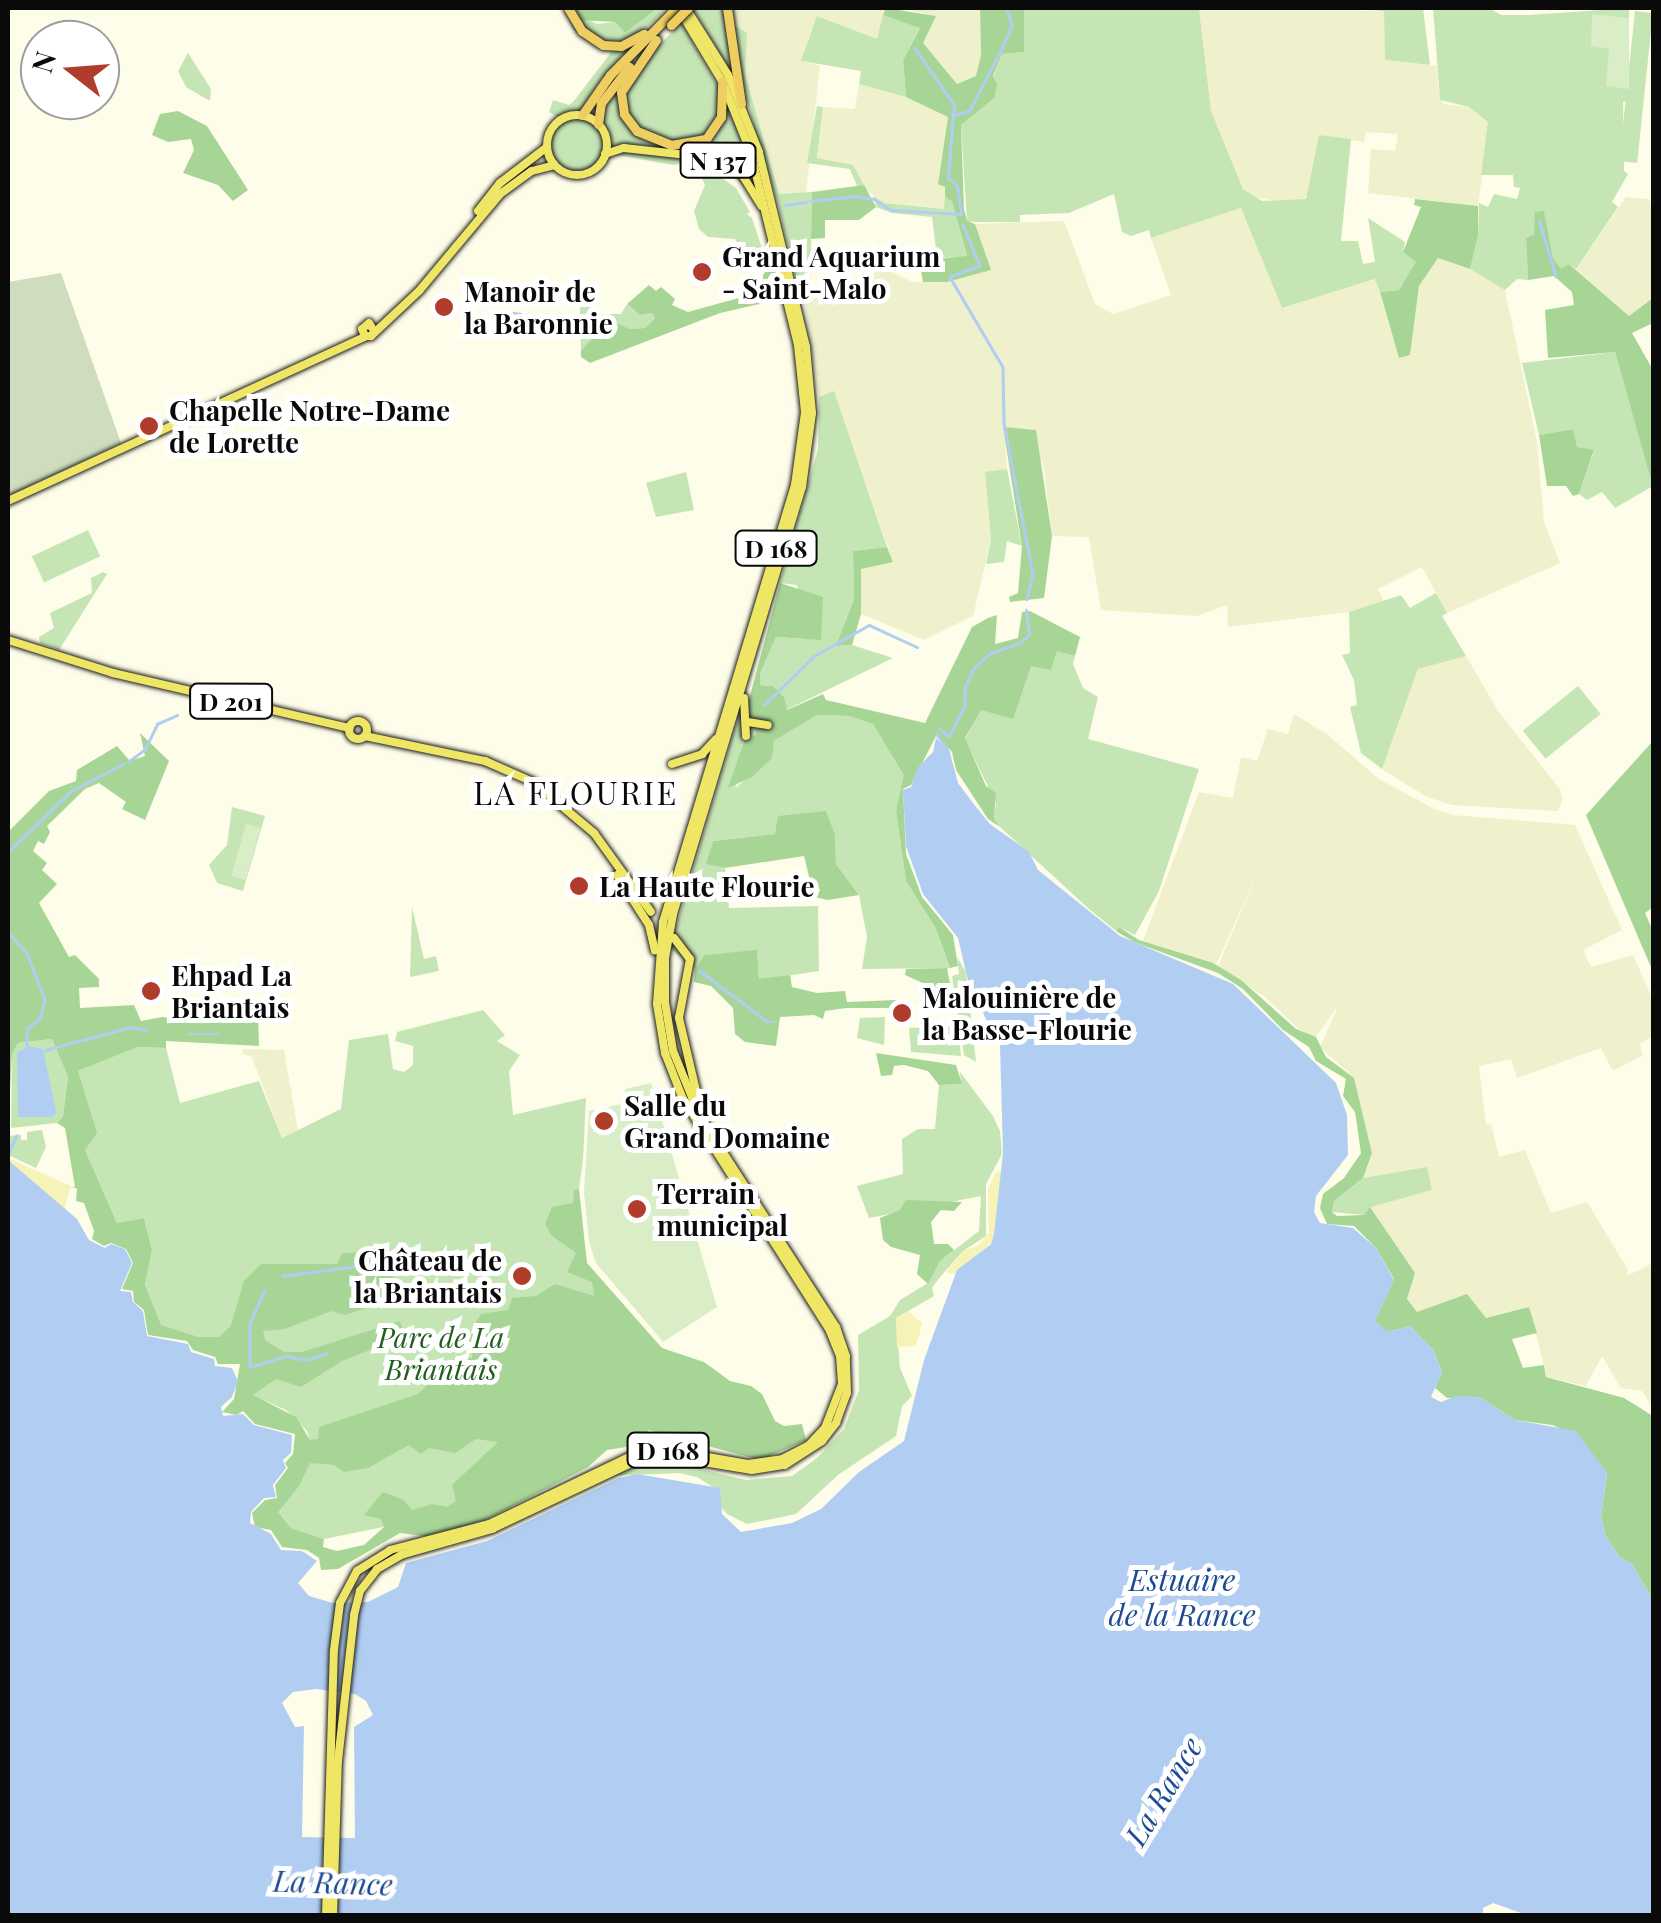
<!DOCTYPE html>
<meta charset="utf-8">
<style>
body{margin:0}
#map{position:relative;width:1661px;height:1923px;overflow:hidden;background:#fefde9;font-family:"Playfair Display",serif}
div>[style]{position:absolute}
.farmland>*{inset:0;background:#eef1cb}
.green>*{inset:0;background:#c6e5b5;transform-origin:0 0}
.round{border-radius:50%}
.forest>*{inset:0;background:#a7d596}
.sand>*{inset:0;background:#f6f3b8}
.cemetery>*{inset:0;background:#cdddbd}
.pitch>*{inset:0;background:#d9edc7;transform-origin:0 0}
.water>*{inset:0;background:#b1cef2}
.stream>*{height:2.5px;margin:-1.25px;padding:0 1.25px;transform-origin:1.25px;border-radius:1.25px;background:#b1cef2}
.roads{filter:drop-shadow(0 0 2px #1b1b1b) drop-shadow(0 0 2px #1b1b1b)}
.primary>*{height:8px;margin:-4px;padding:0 4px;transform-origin:4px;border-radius:4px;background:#f0e666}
.primary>.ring{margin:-4px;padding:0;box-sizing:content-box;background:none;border:8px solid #f0e666;border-radius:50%}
.trunk>*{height:9px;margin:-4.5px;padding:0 4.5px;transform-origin:4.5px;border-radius:4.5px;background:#eece60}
.bridges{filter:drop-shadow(0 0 2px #1b1b1b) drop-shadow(0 0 2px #1b1b1b)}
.trunk-bridge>*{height:9px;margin:-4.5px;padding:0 4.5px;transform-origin:4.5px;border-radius:4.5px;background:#eece60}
.dots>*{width:28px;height:28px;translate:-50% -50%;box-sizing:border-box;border:5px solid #fff;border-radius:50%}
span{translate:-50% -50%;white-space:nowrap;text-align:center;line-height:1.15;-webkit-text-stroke:10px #fff;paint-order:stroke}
.shield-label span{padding:2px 8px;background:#fff;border:2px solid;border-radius:8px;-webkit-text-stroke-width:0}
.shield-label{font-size:25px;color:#0a0a0a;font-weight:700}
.poi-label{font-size:28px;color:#0a0a0a;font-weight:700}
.left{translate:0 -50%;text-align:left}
.right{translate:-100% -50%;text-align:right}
.park-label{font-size:28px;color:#225d20;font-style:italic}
.water-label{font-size:30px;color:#1d4b93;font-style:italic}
.quarter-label{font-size:32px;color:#0a0a0a;letter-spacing:2.5px}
.frame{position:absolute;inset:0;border:10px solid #0a0a0a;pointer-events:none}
.north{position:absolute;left:20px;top:20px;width:100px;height:100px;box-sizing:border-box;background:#fff;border:2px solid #9d9d9d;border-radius:50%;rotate:287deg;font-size:28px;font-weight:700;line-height:40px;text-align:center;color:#0a0a0a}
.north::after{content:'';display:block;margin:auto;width:35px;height:45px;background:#b03d2c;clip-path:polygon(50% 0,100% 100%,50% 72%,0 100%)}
</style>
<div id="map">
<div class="farmland">
<div style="clip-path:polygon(734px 8px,886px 8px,878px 40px,818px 16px,802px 61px,820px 66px,806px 193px,779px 194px,745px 74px,746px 34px,732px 24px)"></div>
<div style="clip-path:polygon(900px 8px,980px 8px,981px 56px,976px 77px,957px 84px,922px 43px,935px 16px)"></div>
<div style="clip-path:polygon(1199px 8px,1384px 11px,1385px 60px,1437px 66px,1439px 95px,1444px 104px,1469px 107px,1489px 122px,1478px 206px,1368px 193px,1371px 149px,1395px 151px,1398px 134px,1366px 132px,1364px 142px,1319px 135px,1306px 199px,1285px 203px,1251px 196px,1243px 189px,1211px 111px)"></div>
<div style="clip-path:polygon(859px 84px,906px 97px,948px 117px,938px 183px,945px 187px,945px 209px,884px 203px,866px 190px,853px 165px,817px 159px,823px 107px,855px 109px)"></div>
<div style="clip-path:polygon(1626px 197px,1648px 199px,1653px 205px,1653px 298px,1629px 316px,1576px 269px)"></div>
<div style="clip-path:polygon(1241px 208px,1282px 308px,1376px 279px,1399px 358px,1410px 355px,1419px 286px,1438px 258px,1490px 277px,1505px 290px,1537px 442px,1544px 522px,1560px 563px,1447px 613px,1422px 567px,1378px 589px,1384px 601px,1349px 612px,1228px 627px,1227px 605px,1197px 616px,1101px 610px,1089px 537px,1052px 536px,1043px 462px,1004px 427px,1007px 469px,985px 473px,991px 540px,973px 616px,924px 640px,861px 614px,861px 568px,893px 562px,834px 392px,819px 397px,804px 300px,884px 268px,912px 282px,947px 282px,990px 270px,975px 224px,1064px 221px,1095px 304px,1113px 314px,1171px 295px,1151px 238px)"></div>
<div style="clip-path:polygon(1466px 656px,1498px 711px,1559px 788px,1563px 799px,1558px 811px,1452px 805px,1427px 797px,1382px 769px,1418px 669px)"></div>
<div style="clip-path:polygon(1294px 714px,1328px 735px,1379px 779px,1434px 809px,1452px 815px,1575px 825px,1622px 930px,1583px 950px,1591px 967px,1633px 955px,1653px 1000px,1653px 1036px,1640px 1044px,1643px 1055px,1613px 1071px,1601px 1048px,1517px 1078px,1511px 1059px,1479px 1066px,1486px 1125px,1491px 1124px,1499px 1157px,1525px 1150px,1551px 1213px,1587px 1202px,1628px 1270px,1627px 1276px,1653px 1263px,1653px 1408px,1642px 1391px,1621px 1388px,1602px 1356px,1586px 1386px,1547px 1377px,1529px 1307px,1486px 1318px,1417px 1312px,1407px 1299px,1415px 1273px,1370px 1207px,1432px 1190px,1427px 1168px,1363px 1178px,1372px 1153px,1354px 1078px,1320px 1047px,1339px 1004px,1315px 1038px,1306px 1036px,1265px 997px,1218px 966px,1263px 861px,1216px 965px,1143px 941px,1199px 792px,1233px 798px,1241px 757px,1257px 761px,1268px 729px,1288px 734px)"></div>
<div style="clip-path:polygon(242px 1049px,284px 1050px,298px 1131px,282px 1138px,252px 1057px,243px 1054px)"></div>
</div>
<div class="green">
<div style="clip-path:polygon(564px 8px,597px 24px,615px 22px,625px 33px,658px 8px,667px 8px,644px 30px,618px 44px,590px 36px,586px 40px,573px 29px)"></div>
<div style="clip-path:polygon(697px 8px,734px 8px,732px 24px,747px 33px,745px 74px,779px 194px,812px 192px,810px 298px,804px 300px,801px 302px,779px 207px,738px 72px,731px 72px,694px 10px)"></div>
<div style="clip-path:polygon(1024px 8px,1199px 8px,1211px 111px,1243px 189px,1262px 201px,1306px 199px,1319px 135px,1351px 139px,1341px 241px,1358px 241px,1363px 264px,1375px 262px,1368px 218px,1405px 242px,1403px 252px,1417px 262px,1399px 290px,1380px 292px,1375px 279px,1282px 308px,1241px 208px,1151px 238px,1149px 230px,1131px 236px,1122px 232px,1114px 194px,1069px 213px,1020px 215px,1020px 222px,967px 222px,961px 125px,982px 107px,1002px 54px,1024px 52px)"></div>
<div style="clip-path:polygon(1344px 8px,1423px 8px,1430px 65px,1385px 60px,1384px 11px)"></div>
<div style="clip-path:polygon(1433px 8px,1489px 8px,1501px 15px,1529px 15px,1629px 8px,1629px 100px,1623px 102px,1624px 171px,1628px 174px,1612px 202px,1618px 207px,1576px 269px,1569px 264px,1561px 270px,1553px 258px,1544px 212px,1534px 236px,1526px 238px,1528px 280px,1517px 279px,1505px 290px,1470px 269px,1478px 236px,1479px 203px,1488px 207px,1494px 194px,1517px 199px,1520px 188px,1514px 187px,1513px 175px,1481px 175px,1488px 122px,1469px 107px,1440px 100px)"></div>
<div style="left:1635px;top:11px;width:18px;height:151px;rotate:6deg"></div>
<div style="clip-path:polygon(883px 15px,920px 27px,903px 60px,906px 97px,859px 84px,861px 71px,801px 61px,817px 16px,877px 39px)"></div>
<div style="clip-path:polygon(681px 23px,728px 103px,758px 187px,751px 194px,732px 174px,701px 161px,673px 165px,611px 154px,612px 144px,601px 122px,611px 94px)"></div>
<div style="clip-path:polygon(633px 44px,602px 78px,580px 111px,557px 117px,549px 112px,553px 100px,569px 105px,574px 101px,612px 51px)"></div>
<div style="clip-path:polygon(188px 53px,211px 89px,210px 101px,186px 87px,178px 71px)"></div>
<div style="clip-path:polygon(817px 106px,823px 107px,817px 158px,853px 165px,864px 185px,857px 186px,850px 169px,807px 163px)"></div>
<div class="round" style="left:550px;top:118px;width:54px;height:54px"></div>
<div style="clip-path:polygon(719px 176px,736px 188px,750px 212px,747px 214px,752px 218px,764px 254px,761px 265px,750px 268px,735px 239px,708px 237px,699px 229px,694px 211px,705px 185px,702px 179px)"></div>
<div style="clip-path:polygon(874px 196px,884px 203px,944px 209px,945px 197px,952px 200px,967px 257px,937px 258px,932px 217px,892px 213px,876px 207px)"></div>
<div style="clip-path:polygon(627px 304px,640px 315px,652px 313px,655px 318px,645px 328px,630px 329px,610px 320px,581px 350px,580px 306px,590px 306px,590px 320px,597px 320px,599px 314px,621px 314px)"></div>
<div style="clip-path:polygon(1615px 352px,1653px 486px,1615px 508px,1602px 492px,1587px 500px,1579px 494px,1594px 451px,1577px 447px,1572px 429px,1539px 435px,1522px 363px)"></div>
<div style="clip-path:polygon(834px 391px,887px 547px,853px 551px,854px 601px,837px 646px,852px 645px,893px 658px,786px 710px,784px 697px,773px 686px,760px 685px,760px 674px,776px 637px,804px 639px,797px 585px,780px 583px,818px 449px,819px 397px)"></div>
<div style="clip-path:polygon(1007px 469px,1022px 546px,1007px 541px,1004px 562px,986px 564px,991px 540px,985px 472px)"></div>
<div style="clip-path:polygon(686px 472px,694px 510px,656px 517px,646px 483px)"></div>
<div style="left:88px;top:530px;width:29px;height:62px;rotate:65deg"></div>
<div style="clip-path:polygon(103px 572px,107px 574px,59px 650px,40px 643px,39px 637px,54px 628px,50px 613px,92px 593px,91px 578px)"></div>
<div style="clip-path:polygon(1436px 593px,1447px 613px,1442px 616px,1466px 656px,1418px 669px,1382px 769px,1361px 753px,1350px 707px,1357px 705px,1354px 680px,1342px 655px,1350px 653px,1349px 612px,1401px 595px,1410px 608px)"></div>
<div style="clip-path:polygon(1057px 650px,1075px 656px,1073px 664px,1083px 688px,1098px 697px,1088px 739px,1199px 769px,1159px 891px,1135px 935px,1119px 927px,1116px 931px,1089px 909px,1000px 827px,994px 819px,996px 803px,965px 739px,981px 709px,1031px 666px)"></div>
<div style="left:1578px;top:686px;width:36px;height:71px;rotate:51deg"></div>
<div style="clip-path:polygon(746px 711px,758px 734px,735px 788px,771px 758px,774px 741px,817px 715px,849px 716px,873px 724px,905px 775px,896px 811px,906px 881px,936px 929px,950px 968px,862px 969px,867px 937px,859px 895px,836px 864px,835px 835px,776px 834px,713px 841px,707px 864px,725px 868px,729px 908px,818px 906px,819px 971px,759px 980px,757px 951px,704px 955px,695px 970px,670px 948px,738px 718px)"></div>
<div style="clip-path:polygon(232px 807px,265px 816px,243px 891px,217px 883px,209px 865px,227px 845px)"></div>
<div style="clip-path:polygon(412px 907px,424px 959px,436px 956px,439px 971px,410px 977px)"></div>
<div style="clip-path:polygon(957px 957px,966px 972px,976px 1062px,964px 1055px,952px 976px,959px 974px)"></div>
<div style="clip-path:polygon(483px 1010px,505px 1035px,497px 1041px,520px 1055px,509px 1071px,513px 1115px,586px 1098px,583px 1160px,579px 1189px,575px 1190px,585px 1264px,692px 1383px,639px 1426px,467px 1510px,324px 1539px,291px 1528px,277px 1511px,290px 1494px,310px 1440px,307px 1431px,286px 1410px,252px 1395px,231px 1325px,219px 1337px,199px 1337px,160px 1325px,145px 1285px,152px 1250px,144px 1218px,117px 1223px,85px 1150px,89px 1141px,78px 1071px,138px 1047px,166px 1048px,180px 1103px,259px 1081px,282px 1138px,341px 1109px,349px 1040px,388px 1034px,393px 1069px,404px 1072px,413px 1065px,413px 1046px,395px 1041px,397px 1032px)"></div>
<div style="clip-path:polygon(885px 1017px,884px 1045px,857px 1038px,860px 1018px)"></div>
<div style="clip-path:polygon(958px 1026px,961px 1056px,911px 1052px,909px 1028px)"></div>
<div style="clip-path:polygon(52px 1039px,68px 1077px,63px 1116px,57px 1123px,11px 1128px,12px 1054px,18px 1043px)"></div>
<div style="clip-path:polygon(960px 1072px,993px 1116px,1000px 1131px,1002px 1154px,986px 1184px,986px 1236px,963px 1251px,940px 1277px,932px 1288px,934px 1296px,896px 1318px,900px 1368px,912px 1396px,902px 1406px,896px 1436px,838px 1475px,796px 1514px,747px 1524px,727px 1514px,720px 1506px,716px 1489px,697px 1477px,679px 1473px,608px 1476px,652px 1460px,655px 1465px,675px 1463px,746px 1480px,792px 1476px,817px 1458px,844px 1429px,859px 1390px,858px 1335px,890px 1316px,900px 1300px,928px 1283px,940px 1261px,979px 1231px,981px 1196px,869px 1218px,857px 1186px,903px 1174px,902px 1139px,918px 1129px,935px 1129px,939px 1085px,961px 1084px)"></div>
<div style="clip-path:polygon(42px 1130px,46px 1147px,36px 1168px,8px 1155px,8px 1136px,21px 1135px,21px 1140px,27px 1140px,27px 1132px)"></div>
<div style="clip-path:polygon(1427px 1167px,1432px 1190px,1371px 1207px,1364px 1215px,1332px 1212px,1334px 1201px,1363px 1178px)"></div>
</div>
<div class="forest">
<div style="clip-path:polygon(571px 8px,658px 8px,625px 33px,615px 22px,580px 20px)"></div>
<div style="clip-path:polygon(886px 8px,936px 16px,923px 43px,957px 84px,976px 76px,981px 55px,980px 8px,1024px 8px,1024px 52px,1002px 54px,993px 76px,997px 85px,994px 98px,961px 125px,964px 209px,967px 221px,975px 224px,991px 270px,947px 282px,923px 282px,919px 261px,967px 256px,952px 201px,945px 197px,945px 187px,938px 184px,948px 117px,906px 97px,903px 60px,920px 28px,883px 15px)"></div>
<div style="clip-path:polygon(178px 111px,207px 126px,248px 190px,233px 201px,218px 185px,183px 173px,194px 150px,191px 139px,168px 142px,152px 135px,160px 114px)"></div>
<div style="clip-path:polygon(864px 185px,876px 207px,859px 220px,825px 220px,825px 238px,811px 239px,812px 192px)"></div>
<div style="clip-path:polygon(1415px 199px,1478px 206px,1478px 236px,1470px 269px,1438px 258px,1419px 286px,1410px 355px,1399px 358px,1380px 292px,1399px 290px,1416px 262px,1403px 252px,1421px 207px,1414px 205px)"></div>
<div style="clip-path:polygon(1544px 211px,1553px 258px,1561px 269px,1569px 264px,1629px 316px,1653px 298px,1653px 323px,1632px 333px,1653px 370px,1653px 487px,1615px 352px,1548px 358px,1545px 310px,1574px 305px,1572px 292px,1554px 276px,1528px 280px,1526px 238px,1534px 235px,1535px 212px)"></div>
<div style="clip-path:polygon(771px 263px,777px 300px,720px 313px,590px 363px,581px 357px,581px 350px,610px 320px,630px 329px,645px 328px,655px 318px,652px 313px,640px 315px,627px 304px,649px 285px,656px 291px,661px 287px,675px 299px,672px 305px,688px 312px,764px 291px,763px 275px)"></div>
<div style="clip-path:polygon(1003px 427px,1036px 430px,1052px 536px,1044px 598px,1010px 602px,1009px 597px,1018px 593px,1022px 546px)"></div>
<div style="clip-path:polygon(1573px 429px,1577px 447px,1594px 450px,1579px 494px,1573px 496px,1566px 486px,1547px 486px,1539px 435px)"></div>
<div style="clip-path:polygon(887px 547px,893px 562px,861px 569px,861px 614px,852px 645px,836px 646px,854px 600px,853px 551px)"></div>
<div style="clip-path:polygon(780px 583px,823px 597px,821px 640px,776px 637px,760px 674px,760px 685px,773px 686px,784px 697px,787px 710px,823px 694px,826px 700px,925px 723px,972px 627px,988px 618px,997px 615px,995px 644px,1018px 638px,1022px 612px,1030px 611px,1080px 637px,1075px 656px,1057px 651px,1051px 670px,1031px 666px,1013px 719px,981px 710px,965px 738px,986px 786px,996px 793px,994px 819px,1000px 827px,988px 819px,956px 770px,952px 752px,936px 736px,911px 785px,903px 789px,906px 854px,922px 897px,953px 935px,958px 966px,950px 968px,936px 929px,906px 881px,896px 811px,904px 775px,873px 724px,849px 716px,817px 715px,774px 741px,772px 758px,752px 777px,728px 788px,744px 742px,757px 734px,746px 711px)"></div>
<div style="clip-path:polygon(evenodd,140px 733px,169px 761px,145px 820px,122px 809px,126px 802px,99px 783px,85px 789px,47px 826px,50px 832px,44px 844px,38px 841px,33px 851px,47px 863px,42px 870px,57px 884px,39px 903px,69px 957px,75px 955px,99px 979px,99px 987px,79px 988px,80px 1008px,134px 1005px,141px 1021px,162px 1017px,194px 1021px,227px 1012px,231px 1017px,258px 1014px,259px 1046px,166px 1041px,166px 1048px,138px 1047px,78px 1071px,97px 1133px,85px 1150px,117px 1223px,144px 1218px,152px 1250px,145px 1285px,161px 1325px,199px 1337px,219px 1337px,231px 1325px,244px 1281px,261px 1264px,337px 1264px,342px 1253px,387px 1251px,397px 1292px,390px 1300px,345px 1315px,331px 1311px,285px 1329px,263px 1331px,265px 1340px,284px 1352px,302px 1352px,400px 1321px,405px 1336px,342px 1361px,301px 1387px,276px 1379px,253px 1395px,296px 1417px,310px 1440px,318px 1439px,319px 1427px,418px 1394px,453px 1360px,472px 1358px,472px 1352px,462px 1346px,481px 1314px,508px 1310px,512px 1298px,536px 1296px,555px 1284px,594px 1296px,592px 1282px,567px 1272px,576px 1253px,552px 1236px,545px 1224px,552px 1207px,573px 1203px,574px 1190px,579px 1189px,587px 1263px,662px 1348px,704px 1362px,730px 1381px,751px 1386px,762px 1394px,775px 1421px,784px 1426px,802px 1424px,806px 1440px,760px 1460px,648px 1430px,652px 1443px,607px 1450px,588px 1467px,485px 1520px,431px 1537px,400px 1533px,338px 1569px,321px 1570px,319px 1558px,307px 1550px,282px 1547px,271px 1530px,255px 1527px,252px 1513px,265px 1500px,277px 1498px,275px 1485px,288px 1468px,285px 1463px,293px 1454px,295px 1434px,255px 1424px,243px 1411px,237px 1415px,222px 1412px,234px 1399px,240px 1364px,218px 1364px,215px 1357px,193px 1350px,187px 1341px,148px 1335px,144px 1310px,134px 1302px,133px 1291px,122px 1289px,133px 1263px,126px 1249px,111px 1243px,104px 1246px,92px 1239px,94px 1231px,84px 1203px,76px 1201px,77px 1189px,71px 1186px,75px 1187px,65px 1128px,57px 1123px,63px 1116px,68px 1077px,52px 1039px,18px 1043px,12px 1054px,8px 1130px,8px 832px,49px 791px,76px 781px,77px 770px,117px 746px,130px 761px,145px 756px,140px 733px,476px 1439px,498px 1442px,452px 1485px,456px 1501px,447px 1507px,432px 1504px,412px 1510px,404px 1500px,383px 1492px,364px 1515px,381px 1519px,384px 1527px,364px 1545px,337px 1551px,323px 1547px,324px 1539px,291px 1528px,278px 1512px,299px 1486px,310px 1463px,334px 1465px,344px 1472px,368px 1468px,409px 1445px,421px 1454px,429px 1448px,455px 1453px,476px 1439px)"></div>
<div style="clip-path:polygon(1653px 741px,1653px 907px,1645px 913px,1653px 931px,1653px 972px,1586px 815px)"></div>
<div style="clip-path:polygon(826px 811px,835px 835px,836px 864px,859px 895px,828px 900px,814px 897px,804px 856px,725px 868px,706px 864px,713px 841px,775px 834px,778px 816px)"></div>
<div style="clip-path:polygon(1119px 927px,1139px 940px,1213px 963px,1241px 980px,1296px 1029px,1316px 1037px,1326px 1057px,1354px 1078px,1372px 1153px,1363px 1178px,1334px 1201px,1332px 1212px,1337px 1216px,1364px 1215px,1370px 1207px,1415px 1273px,1407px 1299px,1417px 1312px,1467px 1294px,1486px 1318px,1529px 1307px,1537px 1333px,1512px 1339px,1523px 1368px,1544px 1365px,1546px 1377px,1624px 1398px,1653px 1416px,1653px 1601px,1632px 1564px,1620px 1558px,1605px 1535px,1601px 1516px,1607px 1473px,1572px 1433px,1552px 1425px,1515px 1420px,1479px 1397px,1447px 1398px,1435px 1388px,1442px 1372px,1433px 1350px,1410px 1326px,1388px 1332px,1378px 1328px,1375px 1321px,1394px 1279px,1376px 1248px,1354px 1226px,1327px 1224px,1320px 1208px,1323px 1194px,1344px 1178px,1361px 1153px,1355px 1112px,1343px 1096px,1346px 1079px,1316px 1061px,1309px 1047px,1283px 1030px,1243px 989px,1218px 973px,1134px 942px,1116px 931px)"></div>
<div style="clip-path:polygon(757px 950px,759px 979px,790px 975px,792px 987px,817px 993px,845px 991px,847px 1002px,896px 1000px,896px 1008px,846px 1008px,825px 1011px,823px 1019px,814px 1015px,780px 1017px,776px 1046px,745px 1042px,735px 1034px,733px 1008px,711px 986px,694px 982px,695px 970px,704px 955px)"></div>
<div style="clip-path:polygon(947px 968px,954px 1004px,948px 1006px,929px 986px,905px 975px,906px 969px)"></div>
<div style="clip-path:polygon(876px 1053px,956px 1065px,962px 1084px,939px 1085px,928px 1071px,904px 1065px,894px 1066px,892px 1075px,881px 1076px)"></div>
<div style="clip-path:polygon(906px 1200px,962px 1202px,954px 1211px,941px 1210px,931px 1222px,934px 1244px,948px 1244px,954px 1250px,940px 1261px,928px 1284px,917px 1274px,920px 1255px,891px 1247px,883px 1240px,880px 1218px,900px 1210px)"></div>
</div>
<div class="sand">
<div style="clip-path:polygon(8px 1158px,71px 1186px,60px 1225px,8px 1182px)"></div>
<div style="clip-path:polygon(1004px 1170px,997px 1237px,955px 1274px,946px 1272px,963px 1251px,977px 1246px,989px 1233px,988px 1189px,996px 1172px)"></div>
<div style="clip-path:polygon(908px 1311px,922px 1323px,919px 1336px,915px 1346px,897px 1347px,896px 1318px)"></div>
</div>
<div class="cemetery">
<div style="clip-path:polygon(61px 273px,121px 443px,8px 497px,8px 282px)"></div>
</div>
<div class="pitch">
<div style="clip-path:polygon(1592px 14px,1629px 18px,1629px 89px,1606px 86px,1609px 49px,1591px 46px)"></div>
<div style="left:246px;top:824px;width:15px;height:54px;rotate:16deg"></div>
<div style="clip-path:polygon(651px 1083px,717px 1307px,663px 1342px,596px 1263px,589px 1242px,584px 1192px,589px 1111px,626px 1103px,625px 1089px)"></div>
</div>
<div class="water">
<div style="clip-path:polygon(505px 311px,570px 319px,568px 331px,504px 321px)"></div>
<div style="clip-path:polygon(evenodd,936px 738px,950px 753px,958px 783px,976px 807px,990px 824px,1029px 852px,1038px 870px,1120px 936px,1233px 984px,1336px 1083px,1347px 1115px,1348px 1155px,1316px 1196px,1314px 1212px,1320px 1223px,1353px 1228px,1376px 1248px,1394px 1280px,1375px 1321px,1388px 1332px,1410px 1326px,1433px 1350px,1442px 1372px,1431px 1397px,1441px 1402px,1456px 1396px,1479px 1397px,1515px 1420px,1576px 1431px,1607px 1473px,1601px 1516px,1605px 1535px,1620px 1558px,1632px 1564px,1653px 1601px,1653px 1915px,1527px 1915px,1493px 1903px,1483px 1908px,1483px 1916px,8px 1915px,8px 1160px,77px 1219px,89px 1240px,105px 1248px,111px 1244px,125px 1249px,132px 1263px,120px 1291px,131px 1292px,133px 1302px,143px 1311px,147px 1336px,188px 1344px,191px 1352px,214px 1359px,215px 1366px,232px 1368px,238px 1381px,232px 1397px,221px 1407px,223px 1416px,243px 1414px,254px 1425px,292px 1435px,291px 1453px,283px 1460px,286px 1468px,273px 1485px,276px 1497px,264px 1498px,251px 1512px,250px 1523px,271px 1534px,281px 1550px,302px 1551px,317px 1561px,298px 1583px,309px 1596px,333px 1603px,368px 1602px,398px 1587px,406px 1563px,487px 1541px,619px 1478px,637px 1474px,720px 1488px,722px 1514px,741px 1532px,792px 1523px,821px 1509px,859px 1472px,904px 1441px,924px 1360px,957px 1270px,991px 1244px,994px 1234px,1003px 1153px,1000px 1045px,970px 989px,958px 938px,923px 894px,906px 846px,903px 790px,911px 787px,918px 767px,933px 752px,936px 738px,316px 1689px,355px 1694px,366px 1701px,373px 1715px,354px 1727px,355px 1838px,302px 1837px,304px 1726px,295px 1727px,282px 1703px,293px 1692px,316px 1689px)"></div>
<div style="clip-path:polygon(29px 1046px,43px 1049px,56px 1112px,53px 1117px,18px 1117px,17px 1053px)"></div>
</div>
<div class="stream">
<div style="left:915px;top:48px;width:70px;rotate:55.4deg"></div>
<div style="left:955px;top:106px;width:8px;rotate:104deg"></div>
<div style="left:811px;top:201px;width:44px;rotate:-6.5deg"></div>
<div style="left:855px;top:196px;width:19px;rotate:9deg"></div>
<div style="left:874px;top:199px;width:20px;rotate:33deg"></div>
<div style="left:891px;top:210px;width:70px;rotate:3.3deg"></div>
<div style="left:961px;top:214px;width:28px;rotate:-98deg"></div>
<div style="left:957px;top:186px;width:12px;rotate:-138deg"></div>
<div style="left:948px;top:178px;width:63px;rotate:-85.5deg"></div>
<div style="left:953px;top:115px;width:16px;rotate:-14deg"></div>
<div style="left:969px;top:111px;width:71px;rotate:-62.4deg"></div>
<div style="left:1002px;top:48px;width:24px;rotate:-66deg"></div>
<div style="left:1012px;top:26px;width:19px;rotate:-108deg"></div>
<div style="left:785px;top:205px;width:22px;rotate:-8deg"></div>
<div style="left:1539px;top:220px;width:59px;rotate:73.1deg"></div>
<div style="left:963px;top:224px;width:45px;rotate:68deg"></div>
<div style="left:980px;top:266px;width:32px;rotate:160deg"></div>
<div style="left:950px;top:277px;width:104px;rotate:59.5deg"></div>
<div style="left:1003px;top:367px;width:56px;rotate:89deg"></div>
<div style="left:1004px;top:423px;width:155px;rotate:79.2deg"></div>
<div style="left:1033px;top:575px;width:25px;rotate:104deg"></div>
<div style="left:764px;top:705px;width:70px;rotate:-44.4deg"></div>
<div style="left:814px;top:656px;width:63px;rotate:-29.4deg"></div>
<div style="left:869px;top:625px;width:53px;rotate:24.6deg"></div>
<div style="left:940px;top:729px;width:11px;rotate:38deg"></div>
<div style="left:949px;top:736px;width:33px;rotate:-63deg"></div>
<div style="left:964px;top:707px;width:20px;rotate:-87deg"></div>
<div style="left:965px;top:687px;width:21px;rotate:-65deg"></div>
<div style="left:974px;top:668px;width:22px;rotate:-43deg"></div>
<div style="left:990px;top:653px;width:29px;rotate:-18deg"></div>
<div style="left:1018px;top:644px;width:14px;rotate:-39deg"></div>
<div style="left:1029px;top:635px;width:25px;rotate:-97deg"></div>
<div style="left:936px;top:733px;width:22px;rotate:56deg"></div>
<div style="left:128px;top:762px;width:21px;rotate:-37deg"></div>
<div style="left:145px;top:749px;width:28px;rotate:-64deg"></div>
<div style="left:157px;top:724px;width:22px;rotate:-24deg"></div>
<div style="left:8px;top:852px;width:88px;rotate:-44.1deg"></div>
<div style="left:71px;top:791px;width:59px;rotate:-27.4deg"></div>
<div style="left:8px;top:932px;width:28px;rotate:48deg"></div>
<div style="left:27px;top:953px;width:50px;rotate:69deg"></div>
<div style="left:45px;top:1000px;width:20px;rotate:105deg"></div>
<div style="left:40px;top:1019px;width:16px;rotate:142deg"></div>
<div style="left:27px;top:1029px;width:20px;rotate:90deg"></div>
<div style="left:699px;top:970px;width:86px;rotate:37deg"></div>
<div style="left:768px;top:1022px;width:6px"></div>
<div style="left:962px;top:1030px;width:29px;rotate:-14deg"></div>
<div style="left:189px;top:1034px;width:29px"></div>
<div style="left:45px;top:1050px;width:88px;rotate:-15.1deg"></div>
<div style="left:130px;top:1027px;width:17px;rotate:10deg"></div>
<div style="left:8px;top:1154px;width:20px;rotate:-66deg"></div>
<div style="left:282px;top:1276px;width:76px;rotate:-7.6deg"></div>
<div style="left:357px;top:1266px;width:23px;rotate:2deg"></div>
<div style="left:265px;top:1290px;width:36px;rotate:114deg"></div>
<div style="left:250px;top:1323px;width:44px;rotate:90deg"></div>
<div style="left:250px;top:1367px;width:39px;rotate:-17deg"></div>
<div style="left:287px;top:1356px;width:19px;rotate:12deg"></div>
<div style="left:306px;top:1360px;width:22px;rotate:-18deg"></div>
</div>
<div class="roads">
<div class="primary">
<div class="ring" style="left:547px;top:115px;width:52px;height:52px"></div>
<div style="left:605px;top:154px;width:20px;rotate:-18deg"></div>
<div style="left:624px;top:148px;width:91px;rotate:6.3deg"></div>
<div style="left:714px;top:158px;width:31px;rotate:29deg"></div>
<div style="left:741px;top:173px;width:39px;rotate:58deg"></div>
<div style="left:478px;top:211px;width:36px;rotate:-52deg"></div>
<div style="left:500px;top:183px;width:59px;rotate:-37.5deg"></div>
<div style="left:374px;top:331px;width:9px;rotate:-122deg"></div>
<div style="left:369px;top:323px;width:9px;rotate:139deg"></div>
<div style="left:362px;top:329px;width:8px;rotate:67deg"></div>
<div style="left:365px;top:336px;width:6px"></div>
<div style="left:371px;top:336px;width:66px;rotate:-43.2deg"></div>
<div style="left:419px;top:291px;width:126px;rotate:-50.1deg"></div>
<div style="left:500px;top:194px;width:39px;rotate:-36deg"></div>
<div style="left:532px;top:171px;width:23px;rotate:-15deg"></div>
<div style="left:8px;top:501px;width:394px;rotate:-24.7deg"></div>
<div style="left:8px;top:640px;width:110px;rotate:17.4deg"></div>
<div style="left:113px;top:673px;width:243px;rotate:13.1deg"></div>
<div style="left:744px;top:698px;width:38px;rotate:87deg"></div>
<div class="ring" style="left:349px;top:721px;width:10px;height:10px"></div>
<div style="left:748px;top:722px;width:20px;rotate:9deg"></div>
<div style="left:365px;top:736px;width:123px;rotate:11.8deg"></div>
<div style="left:485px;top:761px;width:52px;rotate:23.6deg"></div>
<div style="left:533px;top:782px;width:80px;rotate:39.9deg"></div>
<div style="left:594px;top:833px;width:97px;rotate:54.2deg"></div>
<div style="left:672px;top:764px;width:32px;rotate:-18deg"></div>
<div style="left:702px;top:754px;width:21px;rotate:-47deg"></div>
<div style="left:617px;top:875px;width:59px;rotate:57.4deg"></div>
<div style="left:649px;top:925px;width:26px;rotate:77deg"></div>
<div style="left:674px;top:938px;width:26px;rotate:53deg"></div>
<div style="left:690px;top:959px;width:60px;rotate:100.6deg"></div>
<div style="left:679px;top:1018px;width:97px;rotate:76.8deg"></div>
<div style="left:326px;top:1916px;width:266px;rotate:-88.3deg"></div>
<div style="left:334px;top:1650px;width:47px;rotate:-82.7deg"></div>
<div style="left:340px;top:1603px;width:36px;rotate:-62deg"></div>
<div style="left:357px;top:1571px;width:39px;rotate:-32deg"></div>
<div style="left:390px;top:1550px;width:102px;rotate:-14.7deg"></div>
<div style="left:489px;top:1524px;width:162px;rotate:-25.6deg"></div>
<div style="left:635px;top:1454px;width:38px;rotate:-5deg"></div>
<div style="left:673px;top:1451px;width:76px;rotate:9.8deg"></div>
<div style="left:748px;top:1464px;width:34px;rotate:-8deg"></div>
<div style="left:782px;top:1459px;width:30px;rotate:-27deg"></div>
<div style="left:809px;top:1445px;width:23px;rotate:-47deg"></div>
<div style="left:825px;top:1428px;width:47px;rotate:-68.9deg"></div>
<div style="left:842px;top:1384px;width:28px;rotate:-94deg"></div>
<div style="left:840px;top:1356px;width:29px;rotate:-112deg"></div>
<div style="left:829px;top:1329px;width:272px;rotate:-122.4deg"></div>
<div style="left:683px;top:1099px;width:49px;rotate:-111.4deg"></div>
<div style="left:665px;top:1053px;width:50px;rotate:-99.3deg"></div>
<div style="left:657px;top:1004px;width:82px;rotate:-85.8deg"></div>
<div style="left:663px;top:922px;width:457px;rotate:-73.2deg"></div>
<div style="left:795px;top:485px;width:74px;rotate:-82.2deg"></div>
<div style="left:805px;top:412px;width:67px;rotate:-96deg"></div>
<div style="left:798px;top:345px;width:198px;rotate:-103.8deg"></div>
<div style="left:751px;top:153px;width:78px;rotate:-111.9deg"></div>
<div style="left:722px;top:81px;width:82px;rotate:-121deg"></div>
<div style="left:333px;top:1916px;width:155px;rotate:-88.2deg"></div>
<div style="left:338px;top:1761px;width:147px;rotate:-83.7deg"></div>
<div style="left:354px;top:1615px;width:25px;rotate:-76deg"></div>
<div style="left:360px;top:1591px;width:28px;rotate:-52deg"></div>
<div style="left:377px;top:1569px;width:28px;rotate:-30deg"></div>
<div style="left:401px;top:1555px;width:95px;rotate:-15.9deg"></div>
<div style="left:492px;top:1529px;width:161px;rotate:-25.3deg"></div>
<div style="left:638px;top:1460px;width:35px;rotate:-5deg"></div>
<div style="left:673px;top:1457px;width:80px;rotate:9.3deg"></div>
<div style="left:752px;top:1470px;width:33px;rotate:-9deg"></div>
<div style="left:785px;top:1465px;width:44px;rotate:-33deg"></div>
<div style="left:822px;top:1441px;width:23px;rotate:-52deg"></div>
<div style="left:836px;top:1423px;width:32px;rotate:-70deg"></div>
<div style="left:847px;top:1393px;width:37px;rotate:-92deg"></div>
<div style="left:846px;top:1356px;width:31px;rotate:-109deg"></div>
<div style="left:836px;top:1327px;width:250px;rotate:-122.9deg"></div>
<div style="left:700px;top:1117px;width:71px;rotate:-112.2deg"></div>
<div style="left:673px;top:1051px;width:50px;rotate:-99.3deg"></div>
<div style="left:665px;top:1002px;width:44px;rotate:-90deg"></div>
<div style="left:665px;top:958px;width:45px;rotate:-79.7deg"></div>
<div style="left:673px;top:914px;width:446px;rotate:-73.2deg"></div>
<div style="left:802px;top:487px;width:75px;rotate:-82.3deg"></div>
<div style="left:812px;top:413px;width:66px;rotate:-95.2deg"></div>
<div style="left:806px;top:347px;width:201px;rotate:-103.6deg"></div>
<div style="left:759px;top:152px;width:83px;rotate:-111.9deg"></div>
<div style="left:728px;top:75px;width:79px;rotate:-122.1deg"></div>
</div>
<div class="trunk">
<div style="left:568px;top:8px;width:27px;rotate:59deg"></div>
<div style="left:582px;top:31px;width:25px;rotate:34deg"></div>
<div style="left:603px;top:45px;width:18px;rotate:3deg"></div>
<div style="left:621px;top:46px;width:26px;rotate:-28deg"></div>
<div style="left:727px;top:8px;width:97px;rotate:81.7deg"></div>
<div style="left:656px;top:40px;width:63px;rotate:123.9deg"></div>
<div style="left:621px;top:92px;width:22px;rotate:82deg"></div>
<div style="left:624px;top:114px;width:21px;rotate:53deg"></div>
<div style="left:637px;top:131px;width:37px;rotate:22deg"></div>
<div style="left:671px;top:145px;width:36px;rotate:-10deg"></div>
<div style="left:706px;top:139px;width:27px;rotate:-56deg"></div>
<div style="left:721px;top:117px;width:36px;rotate:-88deg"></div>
<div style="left:582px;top:115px;width:49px;rotate:-55deg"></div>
<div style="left:610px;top:75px;width:94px;rotate:-45.4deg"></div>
<div style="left:598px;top:124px;width:21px;rotate:-82deg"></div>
<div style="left:601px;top:103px;width:46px;rotate:-52.1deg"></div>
</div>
</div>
<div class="bridges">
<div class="trunk-bridge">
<div style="left:671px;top:25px;width:24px;rotate:-45deg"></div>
</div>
</div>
<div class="dots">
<div style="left:702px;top:272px;background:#b03d2c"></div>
<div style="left:444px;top:307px;background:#b03d2c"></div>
<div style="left:149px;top:426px;background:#b03d2c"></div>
<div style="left:579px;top:886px;background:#b03d2c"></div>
<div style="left:151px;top:991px;background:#b03d2c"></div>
<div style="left:902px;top:1013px;background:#b03d2c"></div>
<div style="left:604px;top:1121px;background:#b03d2c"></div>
<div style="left:637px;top:1209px;background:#b03d2c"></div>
<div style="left:522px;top:1276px;background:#b03d2c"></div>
</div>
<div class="shield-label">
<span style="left:718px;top:160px">N 137</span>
<span style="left:776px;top:548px">D 168</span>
<span style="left:231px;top:701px">D 201</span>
<span style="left:668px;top:1450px">D 168</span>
</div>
<div class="poi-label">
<span class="left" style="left:722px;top:272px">Grand Aquarium<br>- Saint-Malo</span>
<span class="left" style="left:464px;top:307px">Manoir de<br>la Baronnie</span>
<span class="left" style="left:169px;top:426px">Chapelle Notre-Dame<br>de Lorette</span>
<span class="left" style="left:599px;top:886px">La Haute Flourie</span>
<span class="left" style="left:171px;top:991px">Ehpad La<br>Briantais</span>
<span class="left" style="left:922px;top:1013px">Malouinière de<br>la Basse-Flourie</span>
<span class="left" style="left:624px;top:1121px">Salle du<br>Grand Domaine</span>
<span class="left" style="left:657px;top:1209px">Terrain<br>municipal</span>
<span class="right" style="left:502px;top:1276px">Château de<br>la Briantais</span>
</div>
<div class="park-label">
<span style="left:441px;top:1353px">Parc de La<br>Briantais</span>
</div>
<div class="water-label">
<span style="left:1182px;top:1596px">Estuaire<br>de la Rance</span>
<span style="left:1163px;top:1791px;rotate:-59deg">La Rance</span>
<span style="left:333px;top:1882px;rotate:2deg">La Rance</span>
</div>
<div class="quarter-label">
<span style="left:576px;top:792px">LA FLOURIE</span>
</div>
<div class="frame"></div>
<div class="north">N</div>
</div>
